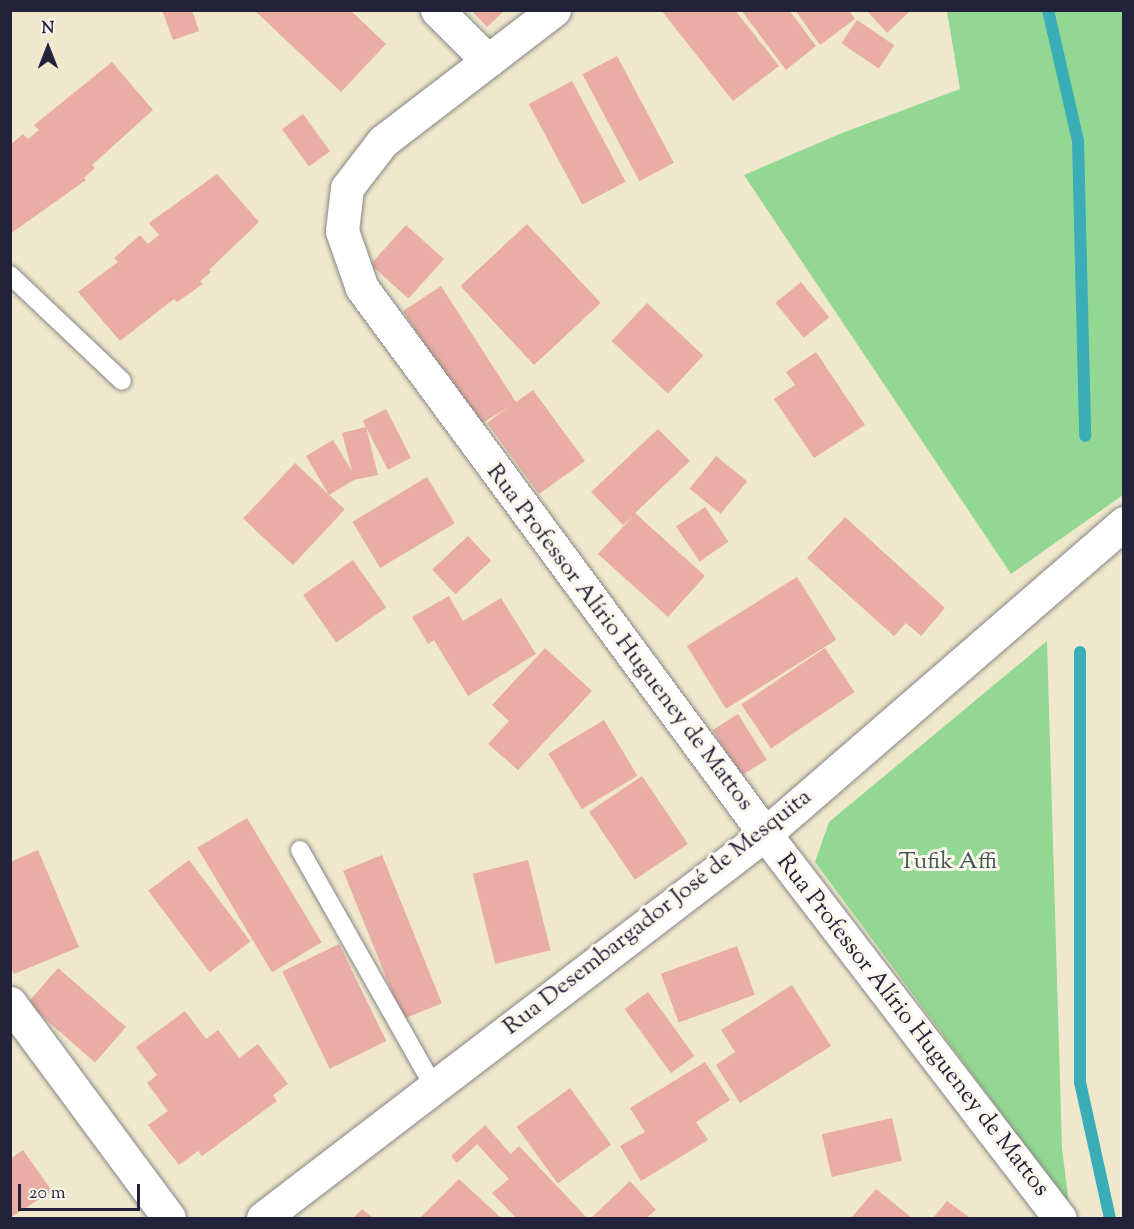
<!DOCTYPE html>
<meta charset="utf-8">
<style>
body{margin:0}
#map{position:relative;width:1134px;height:1229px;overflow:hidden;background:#efe8cd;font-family:"Sorts Mill Goudy",serif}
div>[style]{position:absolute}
.green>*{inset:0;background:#92d892}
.stream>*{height:12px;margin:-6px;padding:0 6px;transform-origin:6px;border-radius:6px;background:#3badb6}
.building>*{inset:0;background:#e9ada5;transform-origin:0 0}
.roads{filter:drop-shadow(0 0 2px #888584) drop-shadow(0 0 2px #888584)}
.service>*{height:18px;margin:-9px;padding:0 9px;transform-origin:9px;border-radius:9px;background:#fff}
.minor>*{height:33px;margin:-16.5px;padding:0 16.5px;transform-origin:16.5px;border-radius:16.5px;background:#fff}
span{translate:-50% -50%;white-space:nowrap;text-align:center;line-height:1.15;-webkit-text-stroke:6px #fbf7ec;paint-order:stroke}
.street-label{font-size:24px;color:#22223b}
.park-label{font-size:24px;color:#445955}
.frame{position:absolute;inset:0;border:12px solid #22223b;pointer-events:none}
.north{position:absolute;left:18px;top:18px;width:60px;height:60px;-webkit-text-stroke:4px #fbf7ec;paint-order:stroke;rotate:0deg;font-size:16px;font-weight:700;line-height:24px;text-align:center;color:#22223b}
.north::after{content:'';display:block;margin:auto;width:21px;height:27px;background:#22223b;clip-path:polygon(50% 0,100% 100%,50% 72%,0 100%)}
.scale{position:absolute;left:18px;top:1184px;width:122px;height:27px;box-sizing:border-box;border:3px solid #22223b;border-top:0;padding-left:8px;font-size:18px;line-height:21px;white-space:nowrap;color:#22223b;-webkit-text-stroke:4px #fbf7ec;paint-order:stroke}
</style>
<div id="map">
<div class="green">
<div style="clip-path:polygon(947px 11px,1123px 11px,1123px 495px,1011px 574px,744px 175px,842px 133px,960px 89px)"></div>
<div style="clip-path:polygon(1047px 641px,1062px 1148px,1069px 1205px,815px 862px,829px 822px)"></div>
</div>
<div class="stream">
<div style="left:1048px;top:10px;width:134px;rotate:77.1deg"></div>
<div style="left:1078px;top:141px;width:295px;rotate:88.6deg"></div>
<div style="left:1080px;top:652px;width:430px;rotate:90deg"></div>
<div style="left:1080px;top:1082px;width:139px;rotate:77.6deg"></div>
</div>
<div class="building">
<div style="clip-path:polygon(162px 10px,192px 10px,199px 31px,173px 40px)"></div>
<div style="clip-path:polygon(254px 10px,350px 10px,386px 44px,341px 92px)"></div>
<div style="clip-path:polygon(471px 10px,505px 10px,487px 27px)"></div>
<div style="clip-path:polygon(661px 10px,735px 10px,779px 66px,733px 101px)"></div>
<div style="clip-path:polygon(741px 10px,789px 10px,816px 46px,786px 70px)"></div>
<div style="clip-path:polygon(795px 10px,849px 10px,855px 19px,820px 45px)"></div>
<div style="clip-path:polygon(866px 10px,911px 10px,887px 33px)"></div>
<div style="left:857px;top:20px;width:45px;height:28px;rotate:34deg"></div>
<div style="left:617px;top:56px;width:121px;height:39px;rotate:62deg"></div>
<div style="clip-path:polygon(112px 62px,153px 110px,92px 165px,95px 168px,84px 178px,86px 180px,10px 234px,10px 145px,23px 134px,28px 139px,39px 130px,34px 125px)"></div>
<div style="left:572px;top:81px;width:114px;height:49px;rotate:62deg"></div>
<div style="left:303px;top:114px;width:46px;height:26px;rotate:54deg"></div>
<div style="clip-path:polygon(217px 174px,259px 222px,209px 270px,211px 272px,200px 281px,203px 284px,177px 302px,174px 299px,120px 341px,78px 292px,118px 262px,114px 258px,140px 235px,148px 244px,159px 235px,149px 223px)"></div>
<div style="left:527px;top:224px;width:108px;height:91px;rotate:47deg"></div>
<div style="left:406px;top:225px;width:51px;height:53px;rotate:42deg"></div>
<div style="left:801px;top:282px;width:45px;height:33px;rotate:51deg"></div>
<div style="clip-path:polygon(441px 286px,516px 402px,533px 390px,585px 461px,539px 494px,487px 423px,508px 407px,478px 426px,403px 311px)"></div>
<div style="left:647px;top:303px;width:77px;height:52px;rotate:43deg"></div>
<div style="clip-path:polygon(816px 352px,865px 425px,814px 458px,774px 399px,795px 385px,786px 372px)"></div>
<div style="left:386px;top:409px;width:55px;height:26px;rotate:63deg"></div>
<div style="clip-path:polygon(366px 427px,378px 475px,354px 480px,329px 495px,306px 456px,333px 440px,352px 471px,342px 433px)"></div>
<div style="clip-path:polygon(658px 429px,690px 461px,635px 513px,705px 576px,668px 617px,598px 554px,633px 516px,623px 525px,591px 492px)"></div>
<div style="left:716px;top:456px;width:40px;height:42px;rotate:39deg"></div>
<div style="left:295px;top:463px;width:68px;height:76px;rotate:43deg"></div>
<div style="left:427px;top:477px;width:54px;height:87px;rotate:59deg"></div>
<div style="left:705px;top:507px;width:42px;height:35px;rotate:56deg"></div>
<div style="clip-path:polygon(845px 517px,945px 608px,921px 636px,906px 623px,894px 636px,807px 558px)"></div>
<div style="left:468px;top:536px;width:34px;height:49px;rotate:47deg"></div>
<div style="left:353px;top:560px;width:58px;height:61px;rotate:55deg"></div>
<div style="left:797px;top:577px;width:74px;height:130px;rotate:58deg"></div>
<div style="clip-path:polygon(449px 596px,463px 621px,501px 598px,536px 654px,468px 696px,434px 640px,428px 644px,412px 617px)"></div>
<div style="clip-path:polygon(545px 648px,592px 691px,518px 770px,488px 744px,509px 721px,492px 705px)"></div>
<div style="left:825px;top:648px;width:53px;height:101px;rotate:56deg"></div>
<div style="left:738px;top:714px;width:54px;height:30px;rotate:58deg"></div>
<div style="left:604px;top:720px;width:65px;height:65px;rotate:59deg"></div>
<div style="left:642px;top:776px;width:82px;height:64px;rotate:56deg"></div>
<div style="left:247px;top:818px;width:145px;height:58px;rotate:59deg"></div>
<div style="clip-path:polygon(38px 850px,79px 947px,14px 974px,10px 965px,10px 862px)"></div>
<div style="left:382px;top:855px;width:160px;height:42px;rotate:68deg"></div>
<div style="left:189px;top:860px;width:102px;height:51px;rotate:53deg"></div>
<div style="left:528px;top:860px;width:93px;height:57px;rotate:76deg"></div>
<div style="left:339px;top:944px;width:108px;height:63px;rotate:64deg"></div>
<div style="left:737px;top:946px;width:52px;height:81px;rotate:70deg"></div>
<div style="left:58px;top:968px;width:90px;height:47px;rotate:41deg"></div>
<div style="clip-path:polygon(792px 985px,831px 1046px,740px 1103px,716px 1065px,735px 1052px,721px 1030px)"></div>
<div style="left:648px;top:992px;width:79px;height:29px;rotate:54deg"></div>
<div style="clip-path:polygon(185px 1011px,206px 1039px,218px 1030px,239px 1058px,258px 1044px,288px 1084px,273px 1095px,277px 1101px,202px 1156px,198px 1151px,179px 1165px,148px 1125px,168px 1111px,147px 1083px,157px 1075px,136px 1047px)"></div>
<div style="clip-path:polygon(705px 1062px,730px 1100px,696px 1122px,708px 1140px,641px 1181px,620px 1146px,645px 1132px,630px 1108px)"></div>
<div style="left:570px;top:1088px;width:70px;height:66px;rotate:54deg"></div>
<div style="left:892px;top:1118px;width:44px;height:72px;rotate:77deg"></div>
<div style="clip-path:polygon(485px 1125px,511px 1154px,519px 1146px,587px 1218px,516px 1218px,492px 1193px,509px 1179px,477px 1144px,457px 1163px,451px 1156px)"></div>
<div style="clip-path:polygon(23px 1150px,52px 1191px,10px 1218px,10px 1159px)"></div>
<div style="clip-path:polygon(459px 1179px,501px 1218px,420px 1218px)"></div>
<div style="clip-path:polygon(630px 1181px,656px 1210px,646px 1218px,591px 1218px)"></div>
<div style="clip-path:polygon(876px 1189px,912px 1218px,851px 1218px)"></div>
<div style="clip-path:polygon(947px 1201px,970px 1218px,933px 1218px)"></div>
<div style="clip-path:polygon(362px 1209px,373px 1218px,353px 1218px)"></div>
</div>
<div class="roads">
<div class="service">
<div style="left:10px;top:275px;width:154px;rotate:43.4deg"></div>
<div style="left:300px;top:850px;width:272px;rotate:60.5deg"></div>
</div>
<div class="minor">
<div style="left:437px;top:10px;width:72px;rotate:45deg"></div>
<div style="left:554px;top:10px;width:215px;rotate:142.5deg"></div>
<div style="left:383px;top:141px;width:59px;rotate:127.5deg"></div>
<div style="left:347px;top:188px;width:43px;rotate:96.6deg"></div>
<div style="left:342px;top:231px;width:60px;rotate:70.7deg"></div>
<div style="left:362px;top:288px;width:679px;rotate:53.57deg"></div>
<div style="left:765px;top:834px;width:484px;rotate:52.5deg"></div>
<div style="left:10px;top:1003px;width:267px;rotate:53.5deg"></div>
<div style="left:263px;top:1218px;width:632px;rotate:-37.41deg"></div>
<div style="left:765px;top:834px;width:475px;rotate:-40.9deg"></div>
</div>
</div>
<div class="street-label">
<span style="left:619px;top:638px;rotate:53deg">Rua Professor Alírio Hugueney de Mattos</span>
<span style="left:658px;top:913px;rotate:-38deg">Rua Desembargador José de Mesquita</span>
<span style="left:912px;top:1026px;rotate:52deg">Rua Professor Alírio Hugueney de Mattos</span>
</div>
<div class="park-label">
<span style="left:948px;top:863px">Tufik Affi</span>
</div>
<div class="frame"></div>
<div class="north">N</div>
<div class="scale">20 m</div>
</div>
